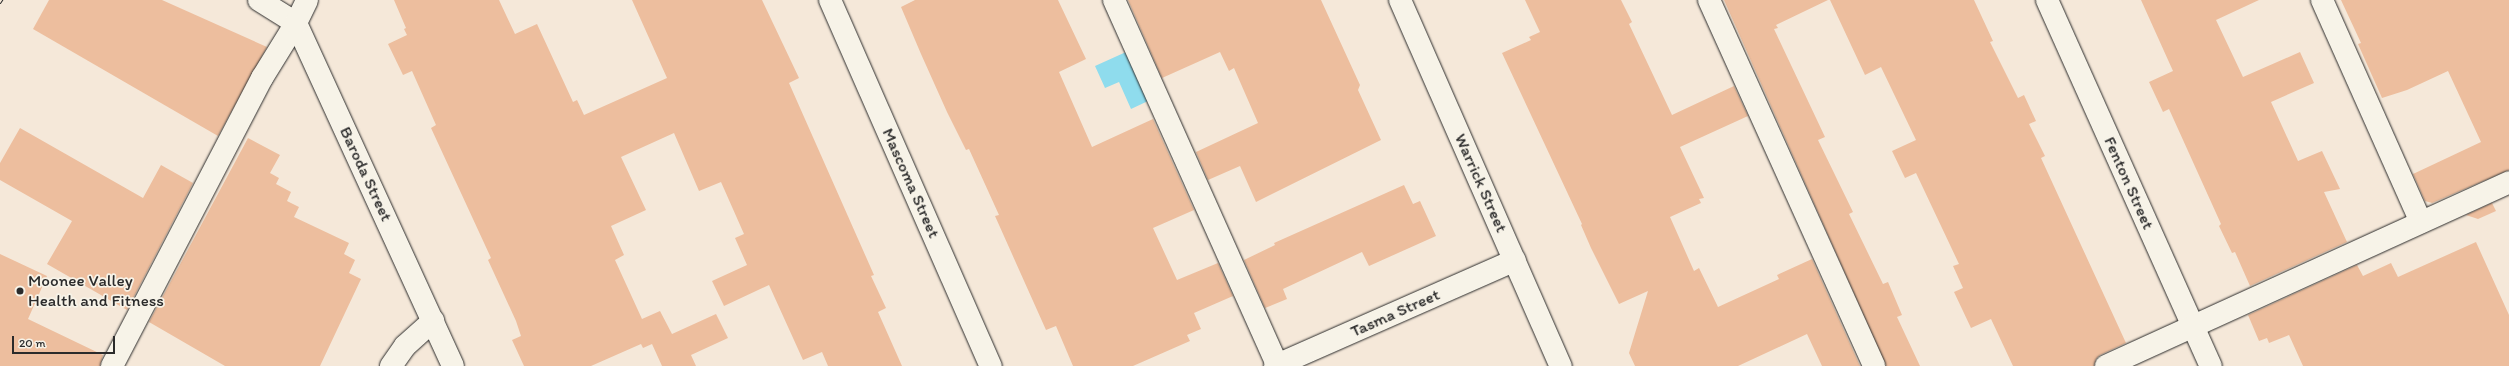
<!DOCTYPE html>
<style>
body{margin:0}
#map{position:relative;width:2509px;height:366px;overflow:hidden;background:#f5e8d9;font-family:Itim,sans-serif}
div>[style]{position:absolute}
.water>*{inset:0;background:#8fdced}
.building>*{inset:0;background:#edbe9e}
.roads{filter:drop-shadow(0 0 1px #2b2b2b) drop-shadow(0 0 1px #2b2b2b)}
.minor>*{height:22px;margin:-11px;padding:0 11px;transform-origin:11px;border-radius:11px;background:#f7f3e8}
.tram>*{height:1px;margin:-0.5px;padding:0 0.5px;transform-origin:0.5px;border-radius:0.5px;background:#2b2b2b}
.dots>*{width:11px;height:11px;translate:-50% -50%;box-sizing:border-box;border:2px solid #f7f3e8;border-radius:50%}
span{translate:-50% -50%;white-space:nowrap;text-align:center;line-height:1.15;-webkit-text-stroke:3.5px #f7f3e8;paint-order:stroke}
.street-label{font-size:17px;color:#2b2b2b}
.poi-label{font-size:17px;color:#2b2b2b}
.left{translate:0 -50%;text-align:left}
.scale{position:absolute;left:12px;top:336px;width:103px;height:18px;box-sizing:border-box;border:2px solid #2b2b2b;border-top:0;padding-left:5px;font-size:12px;line-height:14px;white-space:nowrap;color:#2b2b2b;-webkit-text-stroke:3px #f7f3e8;paint-order:stroke}
</style>
<div id="map">
<div class="water">
<div style="clip-path:polygon(1126px 52px,1148px 101px,1131px 109px,1119px 82px,1105px 88px,1095px 66px)"></div>
</div>
<div class="building">
<div style="clip-path:polygon(49px 0,162px 0,267px 47px,218px 136px,33px 29px)"></div>
<div style="clip-path:polygon(394px 0,499px 0,515px 34px,537px 24px,573px 102px,577px 100px,584px 115px,667px 78px,632px 0,762px 0,799px 78px,789px 83px,874px 275px,871px 276px,886px 308px,878px 312px,902px 366px,828px 366px,822px 352px,803px 360px,769px 285px,724px 306px,712px 281px,747px 265px,735px 238px,744px 234px,721px 182px,699px 191px,674px 133px,621px 157px,646px 210px,611px 226px,624px 255px,615px 260px,642px 319px,660px 311px,672px 334px,716px 314px,728px 338px,691px 355px,696px 366px,662px 366px,652px 344px,643px 348px,641px 344px,591px 366px,524px 366px,512px 340px,521px 336px,516px 321px,488px 260px,491px 258px,431px 128px,436px 125px,412px 71px,403px 75px,388px 44px,407px 35px,404px 29px,406px 28px)"></div>
<div style="clip-path:polygon(915px 0,1058px 0,1086px 59px,1059px 72px,1092px 147px,1153px 119px,1194px 210px,1153px 228px,1177px 280px,1218px 263px,1233px 296px,1194px 313px,1201px 329px,1187px 335px,1190px 341px,1133px 366px,1073px 366px,1056px 326px,1046px 330px,995px 216px,999px 215px,969px 149px,966px 150px,947px 112px,921px 54px,901px 7px)"></div>
<div style="clip-path:polygon(1128px 0,1321px 0,1360px 85px,1358px 90px,1381px 140px,1256px 202px,1240px 166px,1208px 180px,1196px 152px,1258px 123px,1234px 68px,1229px 71px,1220px 52px,1162px 78px)"></div>
<div style="clip-path:polygon(1525px 0,1621px 0,1632px 22px,1629px 24px,1672px 115px,1734px 86px,1748px 116px,1680px 147px,1704px 198px,1699px 199px,1701px 203px,1670px 217px,1694px 271px,1699px 268px,1718px 307px,1779px 279px,1777px 275px,1812px 259px,1860px 366px,1822px 366px,1807px 334px,1738px 366px,1635px 366px,1629px 353px,1648px 291px,1619px 304px,1591px 248px,1581px 225px,1582px 224px,1502px 53px,1531px 40px,1529px 37px,1540px 32px)"></div>
<div style="clip-path:polygon(1724px 0,1828px 0,1776px 25px,1778px 28px,1774px 29px,1825px 137px,1818px 140px,1853px 212px,1849px 214px,1883px 284px,1888px 282px,1902px 315px,1897px 317px,1920px 366px,1886px 366px)"></div>
<div style="clip-path:polygon(1830px 0,1974px 0,1993px 41px,1990px 42px,2018px 98px,2024px 95px,2036px 121px,2029px 124px,2045px 156px,2041px 158px,2126px 343px,2100px 355px,2096px 359px,2094px 366px,2013px 366px,1991px 319px,1971px 328px,1954px 292px,1963px 288px,1953px 266px,1959px 264px,1916px 173px,1905px 178px,1892px 151px,1916px 140px,1881px 67px,1865px 75px)"></div>
<div style="clip-path:polygon(2141px 0,2259px 0,2216px 20px,2243px 77px,2300px 52px,2314px 83px,2271px 102px,2298px 161px,2322px 151px,2340px 189px,2324px 192px,2347px 242px,2250px 286px,2235px 252px,2232px 253px,2219px 226px,2221px 224px,2169px 109px,2163px 112px,2149px 82px,2173px 71px)"></div>
<div style="clip-path:polygon(2341px 0,2509px 0,2509px 170px,2432px 203px,2425px 201px,2413px 174px,2481px 142px,2448px 71px,2407px 90px,2382px 98px,2358px 44px,2361px 43px)"></div>
<div style="clip-path:polygon(20px 128px,143px 198px,161px 165px,193px 183px,127px 310px,47px 264px,72px 221px,0 180px,0 163px)"></div>
<div style="clip-path:polygon(248px 138px,280px 155px,270px 173px,279px 178px,276px 184px,291px 192px,287px 201px,299px 207px,294px 217px,349px 243px,344px 254px,355px 260px,349px 273px,361px 279px,320px 366px,225px 366px,149px 322px)"></div>
<div style="clip-path:polygon(1404px 185px,1413px 204px,1420px 201px,1436px 236px,1369px 266px,1362px 252px,1283px 289px,1287px 299px,1265px 308px,1244px 260px,1275px 245px,1274px 243px)"></div>
<div style="clip-path:polygon(2492px 203px,2496px 211px,2478px 219px,2466px 215px)"></div>
<div style="clip-path:polygon(2476px 242px,2509px 315px,2509px 366px,2303px 366px,2289px 335px,2269px 343px,2267px 338px,2259px 341px,2248px 315px,2357px 265px,2363px 276px,2391px 263px,2398px 277px)"></div>
<div style="clip-path:polygon(0 254px,47px 276px,28px 319px,103px 355px,100px 366px,0 366px)"></div>
</div>
<div class="roads">
<div class="minor">
<div style="left:259px;top:0;width:44px;rotate:31.9deg"></div>
<div style="left:296px;top:23px;width:377px;rotate:65.4deg"></div>
<div style="left:830px;top:0;width:400px;rotate:66.3deg"></div>
<div style="left:1114px;top:0;width:400px;rotate:65.9deg"></div>
<div style="left:1400px;top:0;width:400px;rotate:66.3deg"></div>
<div style="left:1709px;top:0;width:401px;rotate:65.7deg"></div>
<div style="left:2047px;top:0;width:401px;rotate:65.9deg"></div>
<div style="left:2322px;top:0;width:243px;rotate:66deg"></div>
<div style="left:112px;top:366px;width:325px;rotate:-62.5deg"></div>
<div style="left:262px;top:78px;width:65px;rotate:-58.3deg"></div>
<div style="left:296px;top:23px;width:25px;rotate:-64deg"></div>
<div style="left:391px;top:366px;width:24px;rotate:-55deg"></div>
<div style="left:405px;top:346px;width:38px;rotate:-42deg"></div>
<div style="left:1275px;top:366px;width:262px;rotate:-23.8deg"></div>
<div style="left:2106px;top:366px;width:443px;rotate:-24.5deg"></div>
</div>
</div>
<div class="tram">
<div style="left:0;top:3px;width:4px;rotate:-56deg"></div>
</div>
<div class="dots">
<div style="left:20px;top:291px;background:#2b2b2b"></div>
</div>
<div class="street-label">
<span style="left:366px;top:174px;rotate:65deg">Baroda Street</span>
<span style="left:911px;top:183px;rotate:66deg">Mascoma Street</span>
<span style="left:1481px;top:183px;rotate:66deg">Warrick Street</span>
<span style="left:2129px;top:183px;rotate:66deg">Fenton Street</span>
<span style="left:1395px;top:313px;rotate:-24deg">Tasma Street</span>
</div>
<div class="poi-label">
<span class="left" style="left:28px;top:291px">Moonee Valley<br>Health and Fitness</span>
</div>
<div class="scale">20 m</div>
</div>
